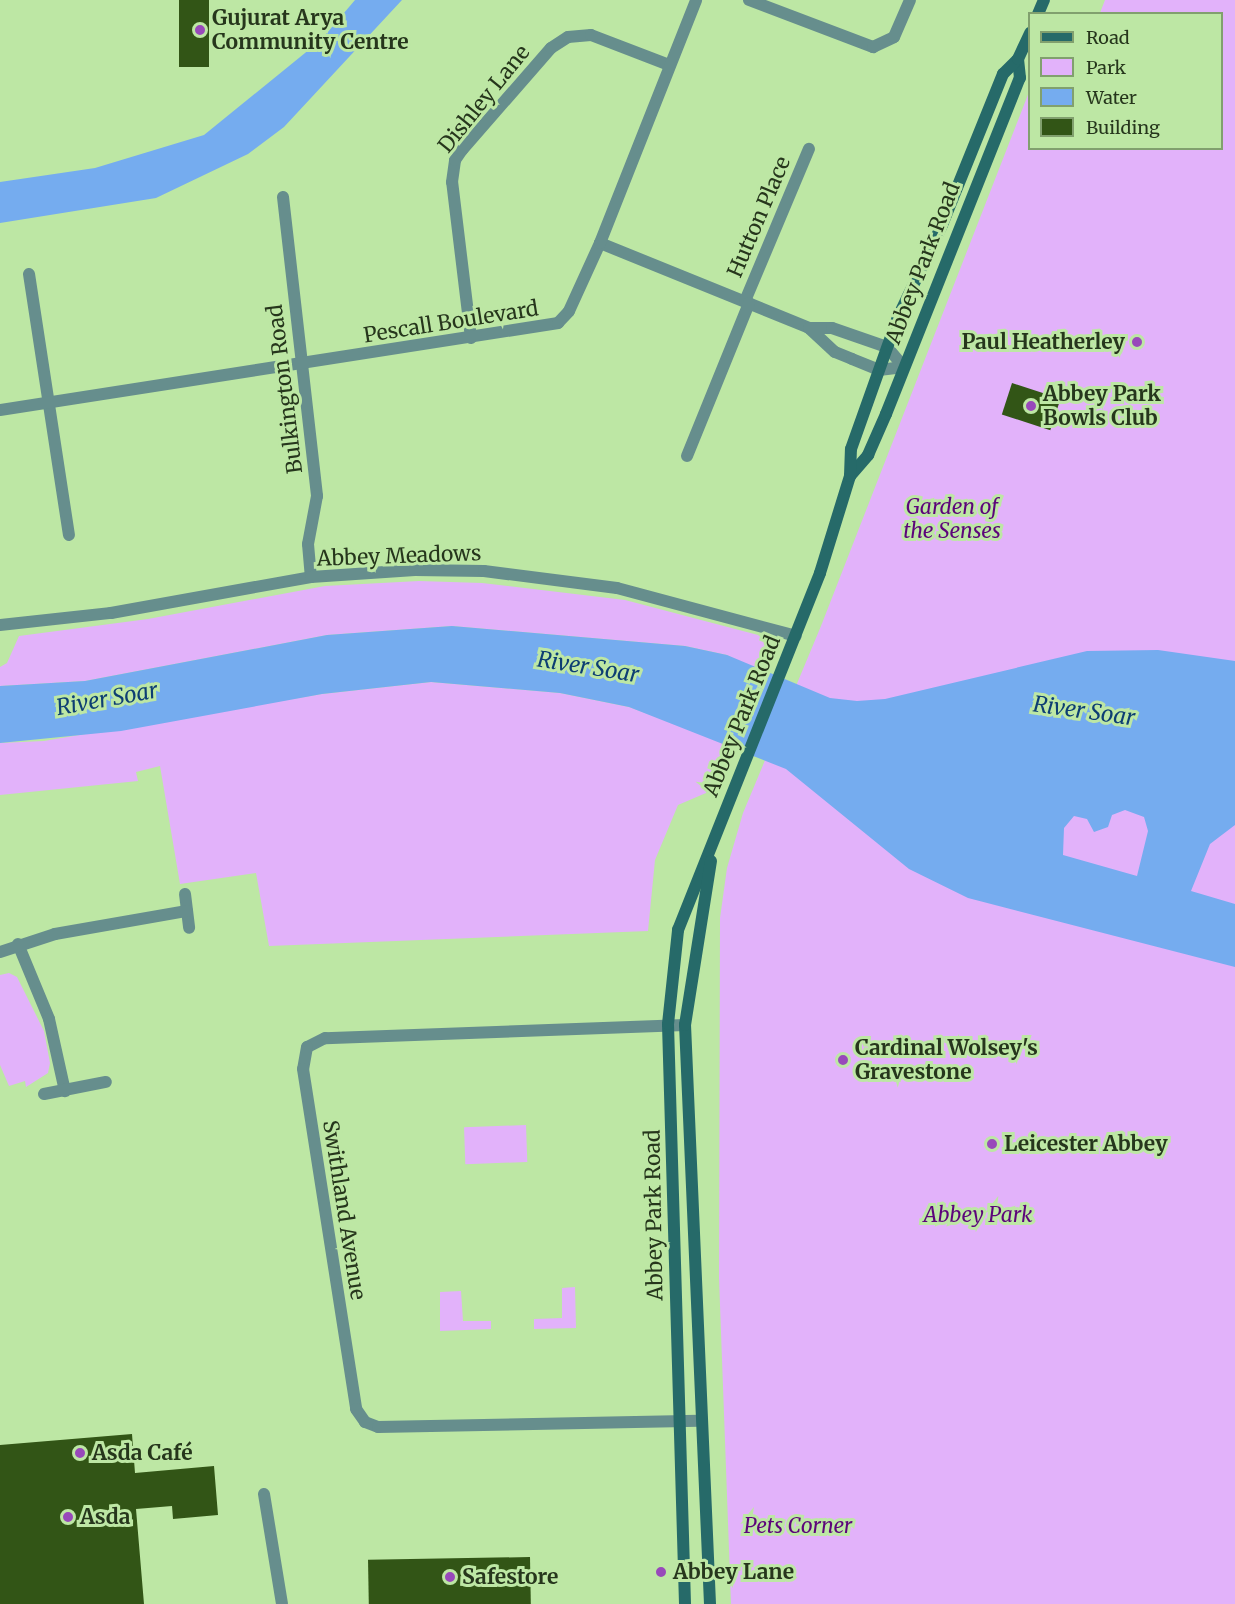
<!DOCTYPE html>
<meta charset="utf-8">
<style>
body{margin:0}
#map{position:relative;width:1235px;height:1604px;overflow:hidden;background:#bde7a4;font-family:Merriweather,serif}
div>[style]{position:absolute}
.green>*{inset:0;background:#e2b2fa;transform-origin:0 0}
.water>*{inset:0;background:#75acef}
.building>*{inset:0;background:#325516;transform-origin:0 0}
.street>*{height:12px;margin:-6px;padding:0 6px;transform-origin:6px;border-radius:6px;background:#668e8d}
.secondary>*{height:12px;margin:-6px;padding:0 6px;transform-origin:6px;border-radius:6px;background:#266a69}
.dots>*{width:16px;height:16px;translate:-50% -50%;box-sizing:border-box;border:3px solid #bde7a4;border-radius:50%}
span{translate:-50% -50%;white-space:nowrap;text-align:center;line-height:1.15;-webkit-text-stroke:6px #bde7a4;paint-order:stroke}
.poi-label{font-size:21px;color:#26361c;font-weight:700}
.left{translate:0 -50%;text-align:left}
.right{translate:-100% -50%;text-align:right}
.street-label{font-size:21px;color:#26361c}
.park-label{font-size:21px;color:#5c047a;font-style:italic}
.water-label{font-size:22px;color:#0d3e73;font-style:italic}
.legend{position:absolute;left:1028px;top:12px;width:195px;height:138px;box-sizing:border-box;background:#bde7a4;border:2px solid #81a06e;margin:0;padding:8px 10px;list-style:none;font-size:18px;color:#26361c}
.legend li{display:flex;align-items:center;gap:12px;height:30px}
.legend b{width:30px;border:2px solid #81a06e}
</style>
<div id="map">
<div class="green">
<div style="clip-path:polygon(1105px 0,1235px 0,1235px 1604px,731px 1604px,719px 1278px,720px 918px,727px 868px,743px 813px,821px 626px,1029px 92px,1030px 148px,1222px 148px,1222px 14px,1100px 13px)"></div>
<div style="clip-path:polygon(419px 581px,482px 583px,625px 600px,758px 635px,768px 644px,759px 672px,727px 655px,685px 646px,452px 626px,327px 635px,85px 681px,0 686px,0 667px,7px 663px,19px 636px,148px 619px,325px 586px)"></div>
<div style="clip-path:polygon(431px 682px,560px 693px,629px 707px,722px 741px,724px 752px,706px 793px,678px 805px,655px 860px,648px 931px,269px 946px,256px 873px,180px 884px,160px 766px,136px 772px,138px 781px,0 795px,0 743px,44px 741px,322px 694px)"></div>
<div style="clip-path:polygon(9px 973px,17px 977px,44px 1031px,50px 1063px,48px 1073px,26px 1087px,25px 1081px,9px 1086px,0 1065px,0 975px)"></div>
<div style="left:526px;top:1125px;width:37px;height:62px;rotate:88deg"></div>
<div style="clip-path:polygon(575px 1287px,576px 1328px,534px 1329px,534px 1319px,562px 1318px,562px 1288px)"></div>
<div style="clip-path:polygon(461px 1291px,463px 1321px,491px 1321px,491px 1329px,440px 1331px,440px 1292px)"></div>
</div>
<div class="water">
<div style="clip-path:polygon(355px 0,402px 0,284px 127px,248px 154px,156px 198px,0 223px,0 182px,95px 168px,204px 135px,321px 40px)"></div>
<div style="clip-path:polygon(evenodd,452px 626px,685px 646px,727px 655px,830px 698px,857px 701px,885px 699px,1087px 651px,1158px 650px,1235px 661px,1235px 825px,1210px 844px,1191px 891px,1235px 904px,1235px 967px,968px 898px,909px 869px,786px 769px,629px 707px,560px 693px,431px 682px,322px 694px,121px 731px,0 743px,0 686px,85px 681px,327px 635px,452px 626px,1125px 810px,1144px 817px,1148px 831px,1137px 876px,1063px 855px,1064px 828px,1074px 816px,1087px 819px,1094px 832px,1108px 827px,1112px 815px,1125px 810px)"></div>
</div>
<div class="building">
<div style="left:179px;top:0;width:30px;height:67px"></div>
<div style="left:1012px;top:383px;width:51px;height:33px;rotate:18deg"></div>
<div style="clip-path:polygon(132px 1434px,135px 1473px,214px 1466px,218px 1515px,173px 1519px,172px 1506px,136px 1509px,144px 1604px,0 1604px,0 1445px)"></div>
<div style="left:530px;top:1557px;width:47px;height:162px;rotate:89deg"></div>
</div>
<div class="street">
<div style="left:749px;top:0;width:133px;rotate:20.8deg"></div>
<div style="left:873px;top:47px;width:23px;rotate:-25deg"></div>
<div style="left:894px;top:37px;width:40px;rotate:-66.6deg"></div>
<div style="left:283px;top:197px;width:301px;rotate:83.5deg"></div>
<div style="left:317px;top:496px;width:49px;rotate:100.6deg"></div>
<div style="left:308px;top:544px;width:33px;rotate:85deg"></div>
<div style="left:600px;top:243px;width:226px;rotate:22.1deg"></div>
<div style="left:809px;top:328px;width:35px;rotate:43deg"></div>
<div style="left:835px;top:352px;width:18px;rotate:22deg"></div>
<div style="left:852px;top:359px;width:29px;rotate:22deg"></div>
<div style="left:879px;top:370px;width:25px;rotate:-7deg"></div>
<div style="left:29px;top:274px;width:264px;rotate:81.3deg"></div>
<div style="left:745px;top:301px;width:165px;rotate:-67.2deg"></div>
<div style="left:809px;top:328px;width:23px"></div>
<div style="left:832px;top:328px;width:58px;rotate:19.1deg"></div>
<div style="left:887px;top:347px;width:26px;rotate:50deg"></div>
<div style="left:471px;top:338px;width:157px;rotate:-96.9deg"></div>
<div style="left:452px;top:182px;width:22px;rotate:-82deg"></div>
<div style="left:455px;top:160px;width:12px;rotate:-55deg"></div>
<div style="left:462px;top:150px;width:135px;rotate:-48.9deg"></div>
<div style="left:551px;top:48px;width:20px;rotate:-33deg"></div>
<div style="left:568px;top:37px;width:23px;rotate:-5deg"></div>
<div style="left:591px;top:35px;width:84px;rotate:21deg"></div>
<div style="left:0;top:410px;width:565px;rotate:-8.86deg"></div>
<div style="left:558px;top:323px;width:16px;rotate:-47deg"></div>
<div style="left:569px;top:311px;width:75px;rotate:-65.5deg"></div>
<div style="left:600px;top:243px;width:261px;rotate:-68.4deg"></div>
<div style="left:687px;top:456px;width:165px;rotate:-67.9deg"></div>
<div style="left:0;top:625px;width:112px;rotate:-6.2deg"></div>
<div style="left:111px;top:613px;width:203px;rotate:-10.2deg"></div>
<div style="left:311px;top:577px;width:104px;rotate:-3.9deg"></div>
<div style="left:415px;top:570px;width:69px;rotate:0.8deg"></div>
<div style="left:484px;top:571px;width:134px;rotate:7.3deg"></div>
<div style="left:617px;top:588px;width:185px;rotate:15deg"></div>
<div style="left:185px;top:894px;width:34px;rotate:83deg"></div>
<div style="left:18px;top:944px;width:81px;rotate:67.5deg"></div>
<div style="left:49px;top:1019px;width:74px;rotate:77.5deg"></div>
<div style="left:0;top:952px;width:58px;rotate:-18.1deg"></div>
<div style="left:55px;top:934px;width:134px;rotate:-9.9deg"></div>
<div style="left:685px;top:1025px;width:360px;rotate:177.9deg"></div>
<div style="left:325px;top:1038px;width:20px;rotate:153deg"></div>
<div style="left:307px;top:1047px;width:22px;rotate:100deg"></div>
<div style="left:303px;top:1069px;width:344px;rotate:81.1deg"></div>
<div style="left:356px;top:1409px;width:16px;rotate:55deg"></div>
<div style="left:365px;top:1422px;width:14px;rotate:21deg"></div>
<div style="left:378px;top:1427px;width:321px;rotate:-1.1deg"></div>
<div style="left:44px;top:1094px;width:63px;rotate:-11deg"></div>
<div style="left:264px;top:1494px;width:111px;rotate:80.7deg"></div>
</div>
<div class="secondary">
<div style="left:1038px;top:14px;width:15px;rotate:-67deg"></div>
<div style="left:850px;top:476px;width:28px;rotate:-49deg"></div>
<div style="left:868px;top:455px;width:45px;rotate:-66.3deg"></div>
<div style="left:886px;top:414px;width:362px;rotate:-68.3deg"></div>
<div style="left:1020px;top:78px;width:19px;rotate:-96deg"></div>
<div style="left:685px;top:1604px;width:580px;rotate:-91.68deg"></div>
<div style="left:668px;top:1024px;width:95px;rotate:-83.9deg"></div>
<div style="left:678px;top:930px;width:384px;rotate:-68.3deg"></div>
<div style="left:820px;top:573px;width:102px;rotate:-72.8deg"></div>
<div style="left:850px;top:476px;width:27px;rotate:-88deg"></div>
<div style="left:851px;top:449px;width:140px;rotate:-70.4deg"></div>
<div style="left:898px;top:317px;width:102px;rotate:-64.4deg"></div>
<div style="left:942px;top:225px;width:163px;rotate:-68deg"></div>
<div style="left:1003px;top:74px;width:21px;rotate:-45deg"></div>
<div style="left:1018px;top:59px;width:29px;rotate:-65deg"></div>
<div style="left:710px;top:1604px;width:580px;rotate:-92.47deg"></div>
<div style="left:685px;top:1025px;width:166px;rotate:-81deg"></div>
</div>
<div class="dots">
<div style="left:200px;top:30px;background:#9849ba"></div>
<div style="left:1137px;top:342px;background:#9849ba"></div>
<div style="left:1031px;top:406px;background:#9849ba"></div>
<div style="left:843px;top:1060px;background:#9849ba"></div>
<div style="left:992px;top:1144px;background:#9849ba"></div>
<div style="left:80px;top:1453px;background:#9849ba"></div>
<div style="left:68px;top:1517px;background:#9849ba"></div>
<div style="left:661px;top:1572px;background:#9849ba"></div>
<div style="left:450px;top:1577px;background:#9849ba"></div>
</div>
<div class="poi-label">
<span class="left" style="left:212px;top:30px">Gujurat Arya<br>Community Centre</span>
<span class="right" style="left:1125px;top:342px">Paul Heatherley</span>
<span class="left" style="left:1043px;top:406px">Abbey Park<br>Bowls Club</span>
<span class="left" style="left:855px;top:1060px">Cardinal Wolsey's<br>Gravestone</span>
<span class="left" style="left:1004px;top:1144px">Leicester Abbey</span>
<span class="left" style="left:92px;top:1453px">Asda Café</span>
<span class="left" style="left:80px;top:1517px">Asda</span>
<span class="left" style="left:673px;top:1572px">Abbey Lane</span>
<span class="left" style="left:462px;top:1577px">Safestore</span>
</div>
<div class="street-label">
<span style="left:484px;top:99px;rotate:-51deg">Dishley Lane</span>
<span style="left:759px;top:217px;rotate:-67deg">Hutton Place</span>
<span style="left:923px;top:263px;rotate:-69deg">Abbey Park Road</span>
<span style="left:451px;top:322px;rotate:-9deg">Pescall Boulevard</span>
<span style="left:285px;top:389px;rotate:-97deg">Bulkington Road</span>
<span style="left:399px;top:556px;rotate:-2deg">Abbey Meadows</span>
<span style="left:742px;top:716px;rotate:-68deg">Abbey Park Road</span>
<span style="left:344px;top:1210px;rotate:81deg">Swithland Avenue</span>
<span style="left:654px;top:1215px;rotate:-91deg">Abbey Park Road</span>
</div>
<div class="park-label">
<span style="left:952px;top:519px">Garden of<br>the Senses</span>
<span style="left:978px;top:1215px">Abbey Park</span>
<span style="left:798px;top:1526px">Pets Corner</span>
</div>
<div class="water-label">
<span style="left:588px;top:667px;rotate:9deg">River Soar</span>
<span style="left:107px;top:699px;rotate:-10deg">River Soar</span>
<span style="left:1084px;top:711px;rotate:8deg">River Soar</span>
</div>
<ul class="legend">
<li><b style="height:8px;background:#266a69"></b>Road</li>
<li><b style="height:16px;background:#e2b2fa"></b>Park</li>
<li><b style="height:16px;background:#75acef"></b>Water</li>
<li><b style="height:16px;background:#325516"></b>Building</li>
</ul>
</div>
